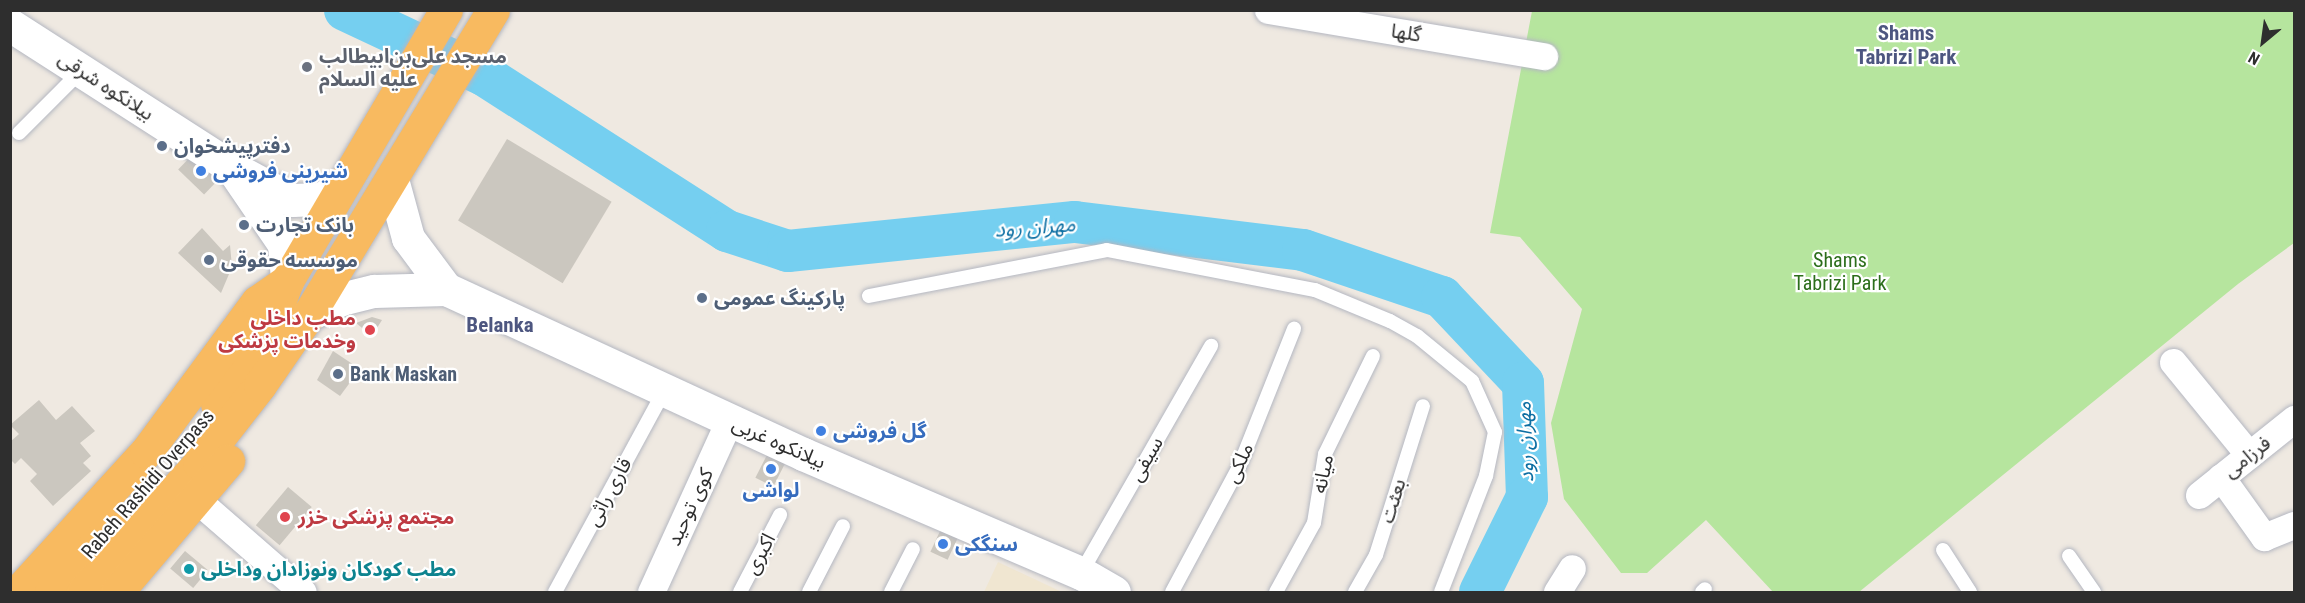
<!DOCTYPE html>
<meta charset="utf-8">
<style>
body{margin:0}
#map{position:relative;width:2305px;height:603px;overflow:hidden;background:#efe9e1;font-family:"Roboto Condensed","Noto Sans Arabic",sans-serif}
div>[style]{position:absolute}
.education>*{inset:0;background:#f0e6d1}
.green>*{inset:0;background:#b6e59e}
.river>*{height:42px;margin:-21px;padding:0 21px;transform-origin:21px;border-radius:21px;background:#75cff0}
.building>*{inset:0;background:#cbc7bf;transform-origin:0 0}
.roads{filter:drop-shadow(0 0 2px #b4b7c1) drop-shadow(0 0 2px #b4b7c1)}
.service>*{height:14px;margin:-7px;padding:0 7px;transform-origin:7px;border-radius:7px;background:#fff}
.minor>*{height:27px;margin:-13.5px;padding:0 13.5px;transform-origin:13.5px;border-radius:13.5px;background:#fff}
.tertiary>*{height:33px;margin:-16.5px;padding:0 16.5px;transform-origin:16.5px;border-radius:16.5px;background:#fff}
.secondary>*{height:33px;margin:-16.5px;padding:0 16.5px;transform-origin:16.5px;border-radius:16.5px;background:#fff}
.trunk>*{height:33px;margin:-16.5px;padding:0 16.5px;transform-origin:16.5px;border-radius:16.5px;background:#f8ba60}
.dots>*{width:16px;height:16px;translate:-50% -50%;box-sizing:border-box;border:3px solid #fff;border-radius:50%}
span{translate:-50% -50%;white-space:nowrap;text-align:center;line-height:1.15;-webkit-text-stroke:4.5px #fff;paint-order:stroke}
.street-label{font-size:20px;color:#2e2e2e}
.worship-label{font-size:20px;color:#5b616d;font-weight:700}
.left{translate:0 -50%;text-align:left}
.service-label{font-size:20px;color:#4e5e75;font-weight:700}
.shop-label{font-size:20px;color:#366cbe;font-weight:700}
.park-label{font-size:20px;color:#2c6e1b}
.health-label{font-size:20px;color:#be3a42;font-weight:700}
.right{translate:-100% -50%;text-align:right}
.culture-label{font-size:20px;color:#0d838f;font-weight:700}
.neighbourhood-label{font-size:21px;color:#4d5680;font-weight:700}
.water-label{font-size:21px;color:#0d6fa3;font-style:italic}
.frame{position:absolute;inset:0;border:12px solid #2e2e2e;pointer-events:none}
.north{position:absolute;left:2233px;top:12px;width:60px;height:60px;-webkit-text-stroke:4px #fff;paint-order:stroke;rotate:209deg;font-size:16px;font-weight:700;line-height:24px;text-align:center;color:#2e2e2e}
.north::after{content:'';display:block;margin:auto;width:21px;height:27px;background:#2e2e2e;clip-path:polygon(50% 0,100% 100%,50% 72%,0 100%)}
</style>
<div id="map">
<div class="education">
<div style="clip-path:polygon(998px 562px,1062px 592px,984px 592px)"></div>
</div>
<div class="green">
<div style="clip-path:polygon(1532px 11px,2294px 11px,2294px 243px,2238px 284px,1859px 592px,1773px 592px,1706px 520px,1647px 573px,1621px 573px,1564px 499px,1551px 423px,1582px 309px,1520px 237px,1490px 233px)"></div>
</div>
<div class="river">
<div style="left:345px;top:10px;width:153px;rotate:25.1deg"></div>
<div style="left:484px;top:75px;width:289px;rotate:32.7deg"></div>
<div style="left:727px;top:231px;width:64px;rotate:18.2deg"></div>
<div style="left:788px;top:251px;width:288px;rotate:-5.8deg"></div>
<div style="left:1075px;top:222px;width:230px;rotate:7deg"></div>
<div style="left:1303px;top:250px;width:147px;rotate:18.7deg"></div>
<div style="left:1442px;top:297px;width:118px;rotate:46.7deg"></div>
<div style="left:1523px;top:383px;width:114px;rotate:88deg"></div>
<div style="left:1527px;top:497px;width:106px;rotate:116.3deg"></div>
</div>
<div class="building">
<div style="left:507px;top:139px;width:122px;height:95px;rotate:31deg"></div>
<div style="left:199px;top:148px;width:36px;height:30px;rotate:44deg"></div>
<div style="clip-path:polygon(202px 228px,223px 251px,230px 245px,232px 267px,221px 293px,178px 253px)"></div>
<div style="clip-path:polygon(372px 317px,382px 320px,372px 336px,356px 323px)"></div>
<div style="clip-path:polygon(333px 351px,360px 369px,340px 396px,317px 380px)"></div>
<div style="clip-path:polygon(39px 400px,56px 420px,72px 406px,95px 431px,80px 443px,91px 456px,83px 463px,91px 471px,53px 506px,30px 481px,37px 474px,21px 458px,15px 464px,10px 459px,10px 442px,19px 434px,10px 425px)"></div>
<div style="left:769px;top:451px;width:20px;height:30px;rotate:27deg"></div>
<div style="left:288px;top:487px;width:31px;height:50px;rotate:40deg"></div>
<div style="left:941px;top:529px;width:19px;height:25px;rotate:25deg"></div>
<div style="left:185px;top:551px;width:30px;height:23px;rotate:40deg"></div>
</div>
<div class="roads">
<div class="service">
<div style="left:19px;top:133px;width:89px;rotate:-45deg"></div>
<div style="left:869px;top:296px;width:242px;rotate:-10.9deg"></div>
<div style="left:1107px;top:250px;width:212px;rotate:10.9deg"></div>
<div style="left:1315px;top:290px;width:81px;rotate:22.5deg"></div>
<div style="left:1390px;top:321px;width:31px;rotate:29deg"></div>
<div style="left:1417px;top:336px;width:71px;rotate:39.3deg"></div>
<div style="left:1472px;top:381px;width:56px;rotate:65.7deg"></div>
<div style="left:1495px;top:432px;width:45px;rotate:101.6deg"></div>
<div style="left:1486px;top:476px;width:124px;rotate:111.2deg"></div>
<div style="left:1943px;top:550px;width:50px;rotate:57.3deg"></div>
<div style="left:2069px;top:556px;width:44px;rotate:55.2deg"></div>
<div style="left:1081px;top:573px;width:262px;rotate:-60.2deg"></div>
<div style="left:555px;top:592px;width:229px;rotate:-61.5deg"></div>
<div style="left:740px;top:592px;width:87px;rotate:-62.5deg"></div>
<div style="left:809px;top:592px;width:74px;rotate:-62.7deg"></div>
<div style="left:891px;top:592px;width:48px;rotate:-62.9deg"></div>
<div style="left:1172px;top:592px;width:142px;rotate:-61.8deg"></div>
<div style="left:1239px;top:467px;width:149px;rotate:-68.3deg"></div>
<div style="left:1276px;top:592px;width:79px;rotate:-61.2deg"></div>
<div style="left:1314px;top:523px;width:70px;rotate:-80.9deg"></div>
<div style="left:1325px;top:454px;width:109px;rotate:-63.9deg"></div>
<div style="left:1355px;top:592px;width:43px;rotate:-60.4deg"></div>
<div style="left:1376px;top:555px;width:156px;rotate:-72.5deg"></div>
<div style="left:1702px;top:592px;width:4px;rotate:-45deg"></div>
</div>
<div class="minor">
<div style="left:1268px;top:10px;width:280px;rotate:9.5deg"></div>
<div style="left:2173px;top:362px;width:120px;rotate:50.7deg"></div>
<div style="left:2221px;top:477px;width:74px;rotate:54.4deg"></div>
<div style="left:2264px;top:537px;width:32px;rotate:-22deg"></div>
<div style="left:2199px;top:495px;width:122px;rotate:-38.7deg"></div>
<div style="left:197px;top:500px;width:140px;rotate:41deg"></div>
<div style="left:651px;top:592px;width:188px;rotate:-65.5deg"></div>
<div style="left:1557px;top:592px;width:28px;rotate:-58deg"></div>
</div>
<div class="tertiary">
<div style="left:392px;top:179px;width:61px;rotate:74.8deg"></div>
<div style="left:408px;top:238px;width:64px;rotate:53.3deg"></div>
<div style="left:309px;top:314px;width:35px;rotate:-25deg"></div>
<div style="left:341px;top:299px;width:34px;rotate:-14deg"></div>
<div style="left:374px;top:291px;width:72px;rotate:-1.6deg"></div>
<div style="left:446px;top:289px;width:393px;rotate:24.8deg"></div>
<div style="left:803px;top:454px;width:302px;rotate:23.2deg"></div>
<div style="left:1081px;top:573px;width:38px;rotate:30deg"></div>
</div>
<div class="secondary">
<div style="left:10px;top:25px;width:263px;rotate:32.7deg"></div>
<div style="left:231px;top:167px;width:69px;rotate:28.4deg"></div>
<div style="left:292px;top:200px;width:29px;rotate:-2deg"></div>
<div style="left:321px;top:199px;width:25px;rotate:-32deg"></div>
<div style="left:234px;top:171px;width:88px;rotate:55.6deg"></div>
<div style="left:284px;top:244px;width:37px;rotate:85deg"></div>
</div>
<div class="trunk">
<div style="left:217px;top:404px;width:100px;rotate:-56.5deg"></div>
<div style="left:272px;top:321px;width:43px;rotate:-69.4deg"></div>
<div style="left:287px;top:281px;width:314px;rotate:-59.6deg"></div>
<div style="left:18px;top:592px;width:190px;rotate:-47.6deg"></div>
<div style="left:146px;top:452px;width:187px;rotate:-53.5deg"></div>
<div style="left:257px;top:302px;width:37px;rotate:-35deg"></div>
<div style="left:51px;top:592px;width:88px;rotate:-46.8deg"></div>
<div style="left:83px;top:592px;width:173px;rotate:-48deg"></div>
<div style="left:199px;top:463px;width:99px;rotate:-52deg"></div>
<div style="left:260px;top:385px;width:86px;rotate:-55.4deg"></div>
<div style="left:309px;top:314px;width:355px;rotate:-58.8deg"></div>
<div style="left:117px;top:592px;width:172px;rotate:-49.7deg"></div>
</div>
</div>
<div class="dots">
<div style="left:307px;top:67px;background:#6b7280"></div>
<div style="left:162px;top:146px;background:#5c6f8a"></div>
<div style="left:201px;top:171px;background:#3f7fe0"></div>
<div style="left:244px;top:225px;background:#5c6f8a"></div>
<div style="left:209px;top:260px;background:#5c6f8a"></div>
<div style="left:702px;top:298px;background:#5c6f8a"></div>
<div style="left:370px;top:330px;background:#e0444e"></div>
<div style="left:338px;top:374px;background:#5c6f8a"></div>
<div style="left:821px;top:431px;background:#3f7fe0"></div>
<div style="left:771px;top:469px;background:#3f7fe0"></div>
<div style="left:285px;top:517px;background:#e0444e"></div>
<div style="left:943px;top:544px;background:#3f7fe0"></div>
<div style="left:189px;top:569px;background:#0f9aa8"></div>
</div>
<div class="street-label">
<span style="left:1406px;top:33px;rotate:9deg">گلها</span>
<span style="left:106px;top:86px;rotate:33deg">بیلانکوه شرقی</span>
<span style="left:779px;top:443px;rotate:24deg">بیلانکوه غربی</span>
<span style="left:2247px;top:457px;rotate:-38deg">فرزامی</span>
<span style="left:1146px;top:459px;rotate:-60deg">سیفی</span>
<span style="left:1239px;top:463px;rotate:-65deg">ملکی</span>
<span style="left:1323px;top:474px;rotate:-78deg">میانه</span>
<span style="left:148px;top:484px;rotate:-49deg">Rabeh Rashidi Overpass</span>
<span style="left:609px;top:492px;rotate:-62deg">قاری راثی</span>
<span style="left:1393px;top:501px;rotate:-73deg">بعثت</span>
<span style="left:690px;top:507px;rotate:-65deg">کوی توحید</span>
<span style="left:760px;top:554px;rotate:-62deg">اکبری</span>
</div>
<div class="worship-label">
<span class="left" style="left:319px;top:68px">مسجد علی‌بن‌ابیطالب<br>علیه السلام</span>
</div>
<div class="service-label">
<span class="left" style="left:174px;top:146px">دفترپیشخوان</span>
<span class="left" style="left:256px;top:225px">بانک تجارت</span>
<span class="left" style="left:221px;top:260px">موسسه حقوقی</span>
<span class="left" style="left:714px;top:298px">پارکینگ عمومی</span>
<span class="left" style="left:350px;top:374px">Bank Maskan</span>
</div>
<div class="shop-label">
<span class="left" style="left:213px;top:171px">شیرینی فروشی</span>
<span class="left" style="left:833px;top:431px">گل فروشی</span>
<span style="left:771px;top:490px">لواشی</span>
<span class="left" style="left:955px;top:544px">سنگکی</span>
</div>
<div class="park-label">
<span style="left:1840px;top:272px">Shams<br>Tabrizi Park</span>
</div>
<div class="health-label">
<span class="right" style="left:356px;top:330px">مطب داخلی<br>وخدمات پزشکی</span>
<span class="left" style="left:298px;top:517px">مجتمع پزشکی خزر</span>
</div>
<div class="culture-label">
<span class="left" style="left:201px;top:569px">مطب کودکان ونوزادان وداخلی</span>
</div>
<div class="neighbourhood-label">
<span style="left:1906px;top:45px">Shams<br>Tabrizi Park</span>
<span style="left:500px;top:325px">Belanka</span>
</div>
<div class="water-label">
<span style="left:1035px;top:227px;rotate:-4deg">مهران رود</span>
<span style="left:1525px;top:442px;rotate:-92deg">مهران رود</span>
</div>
<div class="frame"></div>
<div class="north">N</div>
</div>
